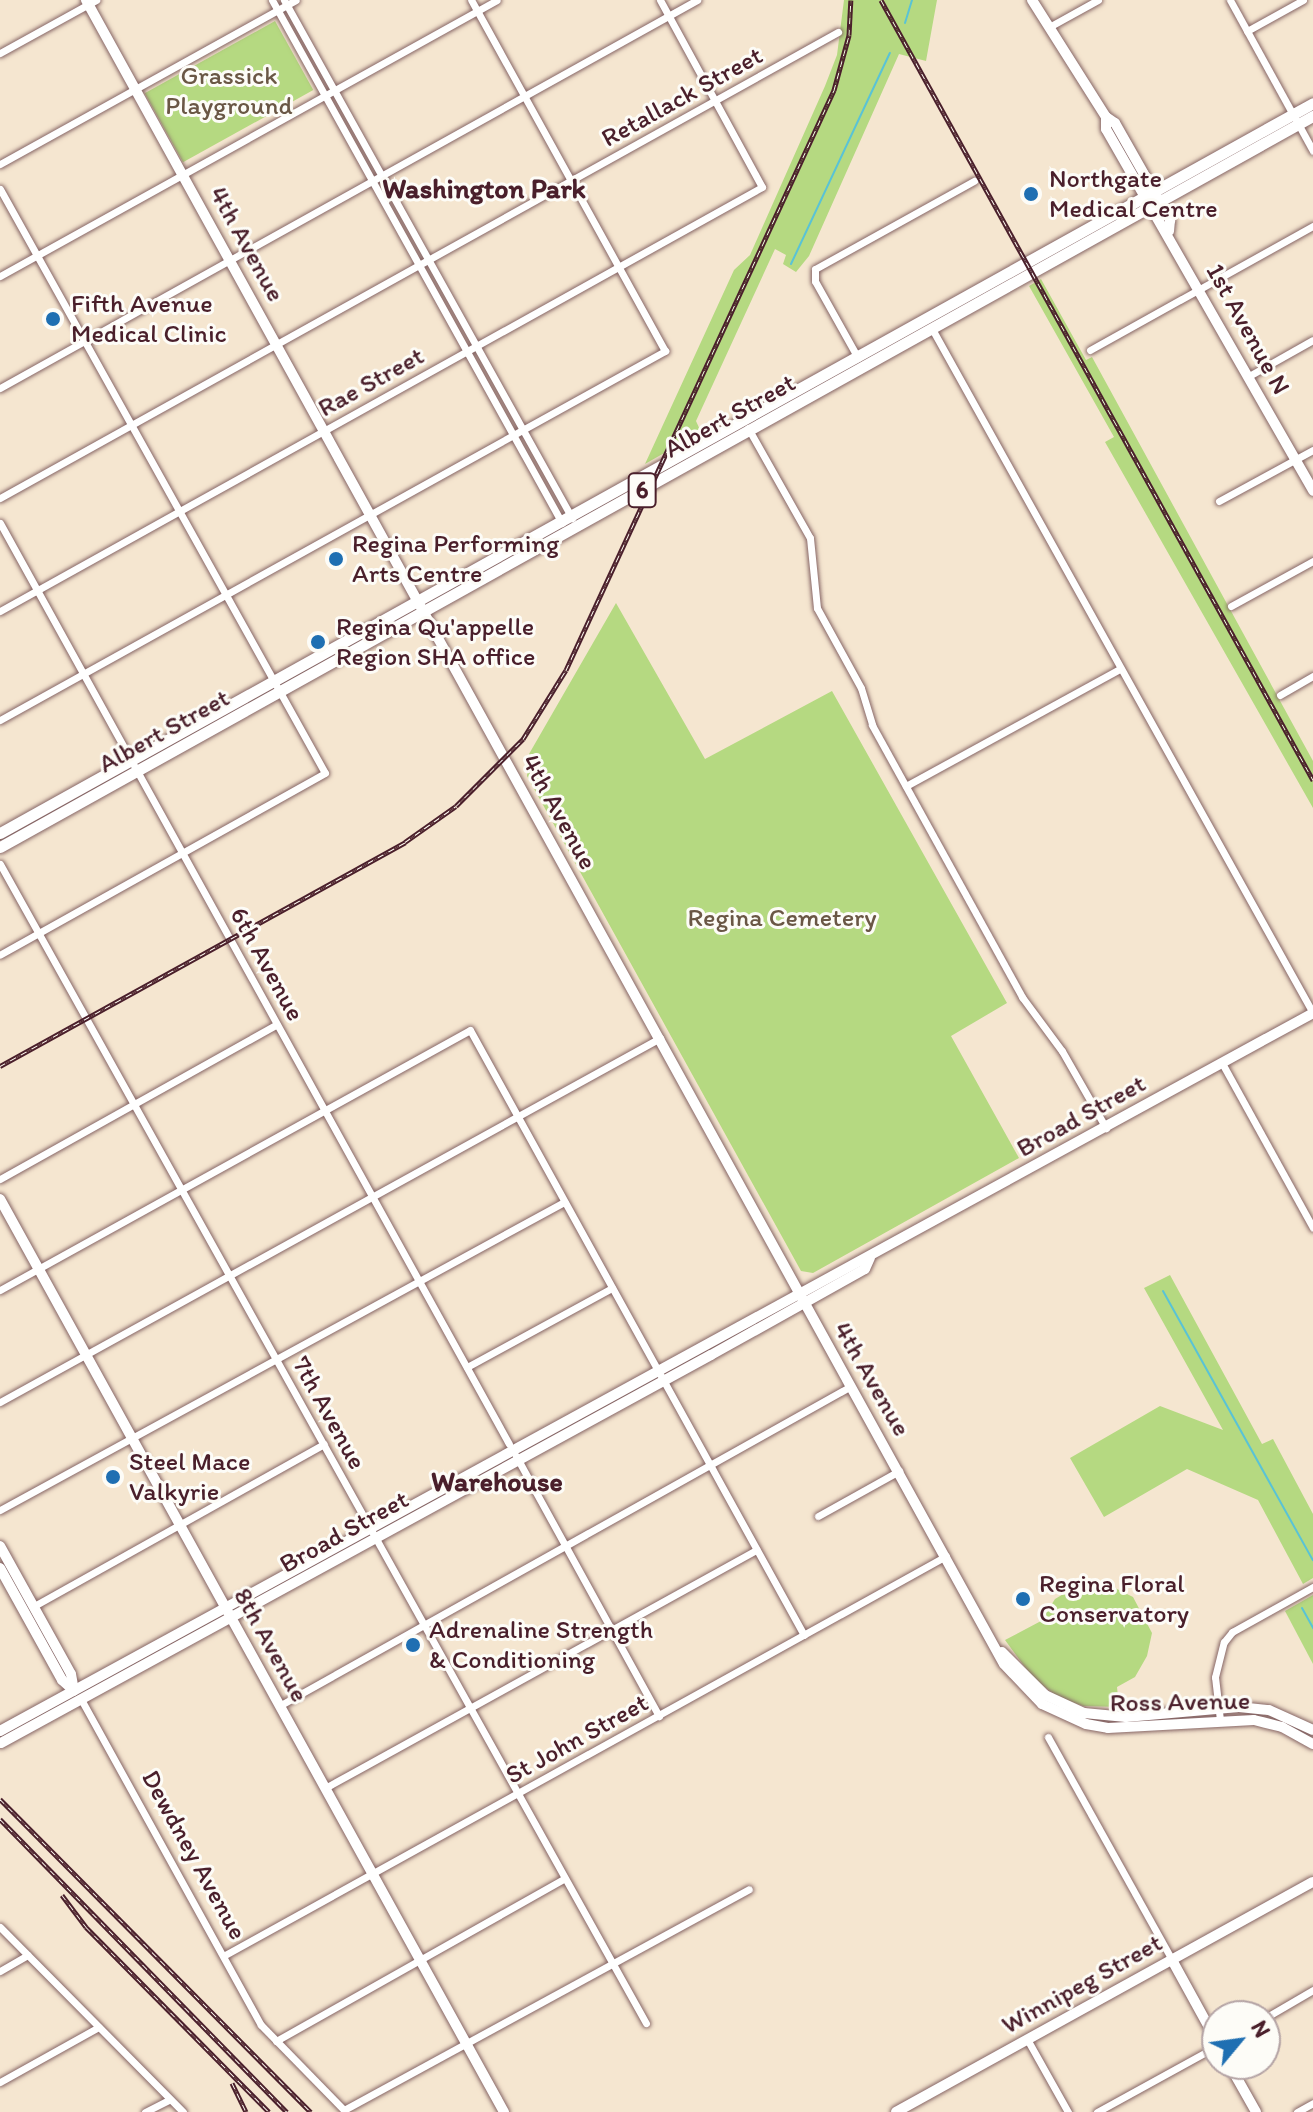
<!DOCTYPE html>
<style>
body{margin:0}
#map{position:relative;width:1313px;height:2112px;overflow:hidden;background:#f5e6d0;font-family:Itim,sans-serif}
div>[style]{position:absolute}
.green>*{inset:0;background:#b5d981;transform-origin:0 0}
.stream>*{height:2px;margin:-1px;padding:0 1px;transform-origin:1px;border-radius:1px;background:#59c3d6}
.roads{filter:drop-shadow(0 0 2px #866565) drop-shadow(0 0 2px #866565)}
.street>*{height:7px;margin:-3.5px;padding:0 3.5px;transform-origin:3.5px;border-radius:3.5px;background:#fff}
.secondary>*{height:10px;margin:-5px;padding:0 5px;transform-origin:5px;border-radius:5px;background:#fff}
.primary>*{height:11px;margin:-5.5px;padding:0 5.5px;transform-origin:5.5px;border-radius:5.5px;background:#fff}
.rail>*{height:5px;margin-top:-2.5px;transform-origin:0;background:repeating-linear-gradient(90deg,#fdfcf7 0 6px,#4a1f2b 0 12px);box-sizing:border-box;border-block:2px solid #4a1f2b}
.dots>*{width:22px;height:22px;translate:-50% -50%;box-sizing:border-box;border:4px solid #fdfcf7;border-radius:50%}
span{translate:-50% -50%;white-space:nowrap;text-align:center;line-height:1.15;-webkit-text-stroke:6px #fdfcf7;paint-order:stroke}
.shield-label span{padding:2px 6px;background:#fdfcf7;border:2px solid;border-radius:6px;-webkit-text-stroke-width:0}
.shield-label{font-size:24px;color:#4a1f2b;font-weight:700}
.park-label{font-size:26px;color:#6a5745}
.street-label{font-size:26px;color:#4a1f2b}
.poi-label{font-size:26px;color:#4a1f2b}
.left{translate:0 -50%;text-align:left}
.neighbourhood-label{font-size:28px;color:#4a1f2b;font-weight:700}
.north{position:absolute;left:1201px;top:2000px;width:80px;height:80px;box-sizing:border-box;background:#fdfcf7;border:2px solid #b5a4a5;border-radius:50%;rotate:61deg;font-size:22px;font-weight:700;line-height:32px;text-align:center;color:#4a1f2b}
.north::after{content:'';display:block;margin:auto;width:28px;height:36px;background:#1f6fb2;clip-path:polygon(50% 0,100% 100%,50% 72%,0 100%)}
</style>
<div id="map">
<div class="green">
<div style="clip-path:polygon(844px 0,937px 0,926px 61px,899px 54px,809px 256px,796px 272px,783px 264px,786px 255px,775px 249px,696px 421px,701px 432px,645px 464px,734px 270px,750px 255px,825px 86px,837px 55px)"></div>
<div style="left:275px;top:21px;width:79px;height:149px;rotate:61deg"></div>
<div style="clip-path:polygon(1041px 279px,1086px 360px,1092px 357px,1313px 761px,1313px 808px,1105px 442px,1114px 437px,1029px 286px)"></div>
<div style="clip-path:polygon(616px 603px,705px 759px,832px 691px,1007px 1003px,951px 1036px,1019px 1158px,813px 1273px,801px 1271px,527px 776px,529px 754px)"></div>
<div style="clip-path:polygon(1170px 1275px,1262px 1444px,1273px 1439px,1313px 1514px,1313px 1578px,1303px 1584px,1258px 1500px,1187px 1469px,1104px 1517px,1070px 1458px,1160px 1406px,1223px 1430px,1144px 1288px)"></div>
<div style="clip-path:polygon(1082px 1583px,1109px 1585px,1133px 1597px,1152px 1633px,1147px 1656px,1135px 1677px,1117px 1687px,1119px 1707px,1083px 1706px,1058px 1697px,1033px 1678px,1005px 1640px,1041px 1621px,1055px 1599px)"></div>
<div style="clip-path:polygon(1313px 1595px,1313px 1664px,1285px 1611px)"></div>
</div>
<div class="stream">
<div style="left:905px;top:23px;width:24px;rotate:-73deg"></div>
<div style="left:791px;top:264px;width:233px;rotate:-64.9deg"></div>
<div style="left:1163px;top:1291px;width:308px;rotate:60.9deg"></div>
<div style="left:1302px;top:1608px;width:23px;rotate:61deg"></div>
</div>
<div class="roads">
<div class="street">
<div style="left:272px;top:0;width:598px;rotate:60.99deg"></div>
<div style="left:284px;top:0;width:593px;rotate:60.93deg"></div>
<div style="left:1230px;top:0;width:172px;rotate:61.2deg"></div>
<div style="left:1049px;top:27px;width:56px;rotate:-28.9deg"></div>
<div style="left:1247px;top:31px;width:64px;rotate:-29deg"></div>
<div style="left:0;top:53px;width:110px;rotate:-28.9deg"></div>
<div style="left:0;top:164px;width:338px;rotate:-29deg"></div>
<div style="left:0;top:189px;width:668px;rotate:60.9deg"></div>
<div style="left:325px;top:773px;width:372px;rotate:150.8deg"></div>
<div style="left:0;top:276px;width:568px;rotate:-29.04deg"></div>
<div style="left:931px;top:327px;width:785px;rotate:60.89deg"></div>
<div style="left:1090px;top:350px;width:255px;rotate:-29.1deg"></div>
<div style="left:858px;top:358px;width:88px;rotate:-119.2deg"></div>
<div style="left:815px;top:281px;width:12px;rotate:-90deg"></div>
<div style="left:815px;top:269px;width:182px;rotate:-29deg"></div>
<div style="left:1249px;top:376px;width:73px;rotate:-29.4deg"></div>
<div style="left:0;top:388px;width:798px;rotate:-29.1deg"></div>
<div style="left:748px;top:428px;width:126px;rotate:60.6deg"></div>
<div style="left:810px;top:538px;width:70px;rotate:84.3deg"></div>
<div style="left:817px;top:608px;width:91px;rotate:61.2deg"></div>
<div style="left:861px;top:688px;width:39px;rotate:73deg"></div>
<div style="left:872px;top:725px;width:311px;rotate:61.1deg"></div>
<div style="left:1022px;top:997px;width:67px;rotate:53.5deg"></div>
<div style="left:1062px;top:1051px;width:89px;rotate:60.3deg"></div>
<div style="left:0;top:498px;width:959px;rotate:-29.08deg"></div>
<div style="left:1219px;top:501px;width:107px;rotate:-28.5deg"></div>
<div style="left:0;top:523px;width:1052px;rotate:61.07deg"></div>
<div style="left:1231px;top:606px;width:94px;rotate:-28.8deg"></div>
<div style="left:0;top:611px;width:872px;rotate:-29.09deg"></div>
<div style="left:762px;top:187px;width:213px;rotate:-118.6deg"></div>
<div style="left:1280px;top:695px;width:38px;rotate:-30deg"></div>
<div style="left:0;top:720px;width:761px;rotate:-29.03deg"></div>
<div style="left:665px;top:351px;width:401px;rotate:-118.9deg"></div>
<div style="left:906px;top:786px;width:244px;rotate:-28.7deg"></div>
<div style="left:0;top:864px;width:1327px;rotate:60.87deg"></div>
<div style="left:1222px;top:1063px;width:188px;rotate:61.1deg"></div>
<div style="left:0;top:1179px;width:317px;rotate:-29.2deg"></div>
<div style="left:0;top:1290px;width:537px;rotate:-28.95deg"></div>
<div style="left:470px;top:1030px;width:691px;rotate:61.1deg"></div>
<div style="left:467px;top:1367px;width:165px;rotate:-28.6deg"></div>
<div style="left:0;top:1402px;width:754px;rotate:-28.88deg"></div>
<div style="left:516px;top:1456px;width:297px;rotate:61.2deg"></div>
<div style="left:0;top:1510px;width:643px;rotate:-28.64deg"></div>
<div style="left:818px;top:1516px;width:93px;rotate:-29.1deg"></div>
<div style="left:34px;top:1606px;width:332px;rotate:-29.2deg"></div>
<div style="left:82px;top:1701px;width:370px;rotate:61.1deg"></div>
<div style="left:261px;top:2025px;width:119px;rotate:45.7deg"></div>
<div style="left:344px;top:2110px;width:461px;rotate:-28.6deg"></div>
<div style="left:279px;top:1706px;width:655px;rotate:-29.22deg"></div>
<div style="left:1220px;top:1720px;width:43px;rotate:-96.6deg"></div>
<div style="left:1215px;top:1677px;width:36px;rotate:-76deg"></div>
<div style="left:1224px;top:1642px;width:13px;rotate:-51deg"></div>
<div style="left:1232px;top:1632px;width:93px;rotate:-29.1deg"></div>
<div style="left:1048px;top:1737px;width:255px;rotate:60.9deg"></div>
<div style="left:325px;top:1788px;width:493px;rotate:-28.9deg"></div>
<div style="left:0;top:1927px;width:260px;rotate:45.3deg"></div>
<div style="left:225px;top:1955px;width:824px;rotate:-28.96deg"></div>
<div style="left:0;top:1971px;width:32px;rotate:-30deg"></div>
<div style="left:1265px;top:2018px;width:56px;rotate:-30.3deg"></div>
<div style="left:1027px;top:2039px;width:84px;rotate:60.7deg"></div>
<div style="left:276px;top:2041px;width:330px;rotate:-29.4deg"></div>
<div style="left:0;top:2082px;width:113px;rotate:-29.1deg"></div>
<div style="left:145px;top:2112px;width:28px;rotate:-27deg"></div>
<div style="left:1097px;top:2112px;width:137px;rotate:-28.8deg"></div>
<div style="left:1297px;top:2112px;width:18px;rotate:-29deg"></div>
</div>
<div class="secondary">
<div style="left:86px;top:0;width:1900px;rotate:61.12deg"></div>
<div style="left:1004px;top:1664px;width:55px;rotate:46.5deg"></div>
<div style="left:1042px;top:1704px;width:48px;rotate:24.4deg"></div>
<div style="left:1086px;top:1724px;width:22px;rotate:10deg"></div>
<div style="left:1108px;top:1728px;width:146px;rotate:-3.1deg"></div>
<div style="left:1254px;top:1720px;width:29px;rotate:14deg"></div>
<div style="left:1282px;top:1727px;width:35px;rotate:29deg"></div>
<div style="left:1032px;top:0;width:138px;rotate:57.7deg"></div>
<div style="left:1106px;top:117px;width:11px;rotate:34deg"></div>
<div style="left:1115px;top:123px;width:112px;rotate:60.4deg"></div>
<div style="left:1170px;top:220px;width:11px;rotate:95deg"></div>
<div style="left:1106px;top:117px;width:12px;rotate:90deg"></div>
<div style="left:1106px;top:129px;width:417px;rotate:60.2deg"></div>
<div style="left:0;top:1199px;width:1043px;rotate:61.1deg"></div>
<div style="left:0;top:1546px;width:146px;rotate:61deg"></div>
<div style="left:71px;top:1674px;width:17px;rotate:80deg"></div>
<div style="left:0;top:1568px;width:128px;rotate:61deg"></div>
<div style="left:62px;top:1680px;width:15px;rotate:42deg"></div>
<div style="left:1002px;top:1652px;width:61px;rotate:45deg"></div>
<div style="left:1045px;top:1695px;width:43px;rotate:24.8deg"></div>
<div style="left:1084px;top:1713px;width:42px;rotate:5.4deg"></div>
<div style="left:1126px;top:1717px;width:113px;rotate:-5.1deg"></div>
<div style="left:1239px;top:1707px;width:30px;rotate:6deg"></div>
<div style="left:1269px;top:1710px;width:48px;rotate:24.4deg"></div>
<div style="left:0;top:1731px;width:1496px;rotate:-28.67deg"></div>
<div style="left:1px;top:1743px;width:809px;rotate:-28.66deg"></div>
<div style="left:711px;top:1355px;width:176px;rotate:-29.2deg"></div>
<div style="left:865px;top:1269px;width:12px;rotate:-66deg"></div>
<div style="left:1172px;top:1960px;width:94px;rotate:61.2deg"></div>
<div style="left:1229px;top:2064px;width:55px;rotate:60.6deg"></div>
<div style="left:896px;top:2112px;width:476px;rotate:-28.9deg"></div>
</div>
<div class="primary">
<div style="left:0;top:833px;width:1502px;rotate:-29.07deg"></div>
<div style="left:0;top:847px;width:1503px;rotate:-29.11deg"></div>
</div>
</div>
<div class="rail">
<div style="left:881px;top:0;width:892px;rotate:61.02deg"></div>
<div style="left:0;top:1066px;width:463px;rotate:-28.9deg"></div>
<div style="left:405px;top:842px;width:62px;rotate:-35.2deg"></div>
<div style="left:456px;top:806px;width:95px;rotate:-45deg"></div>
<div style="left:523px;top:739px;width:81px;rotate:-58.1deg"></div>
<div style="left:566px;top:670px;width:639px;rotate:-65.2deg"></div>
<div style="left:834px;top:90px;width:57px;rotate:-74.7deg"></div>
<div style="left:849px;top:35px;width:35px;rotate:-87deg"></div>
<div style="left:0;top:1799px;width:441px;rotate:45.2deg"></div>
<div style="left:0;top:1819px;width:410px;rotate:45.6deg"></div>
<div style="left:62px;top:1895px;width:40px;rotate:53deg"></div>
<div style="left:86px;top:1927px;width:260px;rotate:45.3deg"></div>
<div style="left:232px;top:2083px;width:32px;rotate:64deg"></div>
</div>
<div class="dots">
<div style="left:1031px;top:194px;background:#1f6fb2"></div>
<div style="left:53px;top:319px;background:#1f6fb2"></div>
<div style="left:336px;top:559px;background:#1f6fb2"></div>
<div style="left:318px;top:642px;background:#1f6fb2"></div>
<div style="left:113px;top:1477px;background:#1f6fb2"></div>
<div style="left:1023px;top:1599px;background:#1f6fb2"></div>
<div style="left:413px;top:1645px;background:#1f6fb2"></div>
</div>
<div class="shield-label">
<span style="left:642px;top:490px">6</span>
</div>
<div class="park-label">
<span style="left:229px;top:91px">Grassick<br>Playground</span>
<span style="left:782px;top:918px">Regina Cemetery</span>
</div>
<div class="street-label">
<span style="left:682px;top:97px;rotate:-29deg">Retallack Street</span>
<span style="left:247px;top:244px;rotate:61deg">4th Avenue</span>
<span style="left:1248px;top:329px;rotate:61deg">1st Avenue N</span>
<span style="left:371px;top:382px;rotate:-29deg">Rae Street</span>
<span style="left:730px;top:416px;rotate:-29deg">Albert Street</span>
<span style="left:164px;top:731px;rotate:-29deg">Albert Street</span>
<span style="left:559px;top:812px;rotate:61deg">4th Avenue</span>
<span style="left:267px;top:964px;rotate:61deg">6th Avenue</span>
<span style="left:1081px;top:1116px;rotate:-29deg">Broad Street</span>
<span style="left:872px;top:1379px;rotate:60deg">4th Avenue</span>
<span style="left:329px;top:1413px;rotate:61deg">7th Avenue</span>
<span style="left:344px;top:1532px;rotate:-29deg">Broad Street</span>
<span style="left:271px;top:1645px;rotate:61deg">8th Avenue</span>
<span style="left:1180px;top:1702px;rotate:-1deg">Ross Avenue</span>
<span style="left:577px;top:1739px;rotate:-29deg">St John Street</span>
<span style="left:194px;top:1855px;rotate:61deg">Dewdney Avenue</span>
<span style="left:1082px;top:1984px;rotate:-29deg">Winnipeg Street</span>
</div>
<div class="poi-label">
<span class="left" style="left:1049px;top:194px">Northgate<br>Medical Centre</span>
<span class="left" style="left:71px;top:319px">Fifth Avenue<br>Medical Clinic</span>
<span class="left" style="left:352px;top:559px">Regina Performing<br>Arts Centre</span>
<span class="left" style="left:336px;top:642px">Regina Qu'appelle<br>Region SHA office</span>
<span class="left" style="left:129px;top:1477px">Steel Mace<br>Valkyrie</span>
<span class="left" style="left:1039px;top:1599px">Regina Floral<br>Conservatory</span>
<span class="left" style="left:429px;top:1645px">Adrenaline Strength<br>&amp; Conditioning</span>
</div>
<div class="neighbourhood-label">
<span style="left:484px;top:188px">Washington Park</span>
<span style="left:497px;top:1481px">Warehouse</span>
</div>
<div class="north">N</div>
</div>
